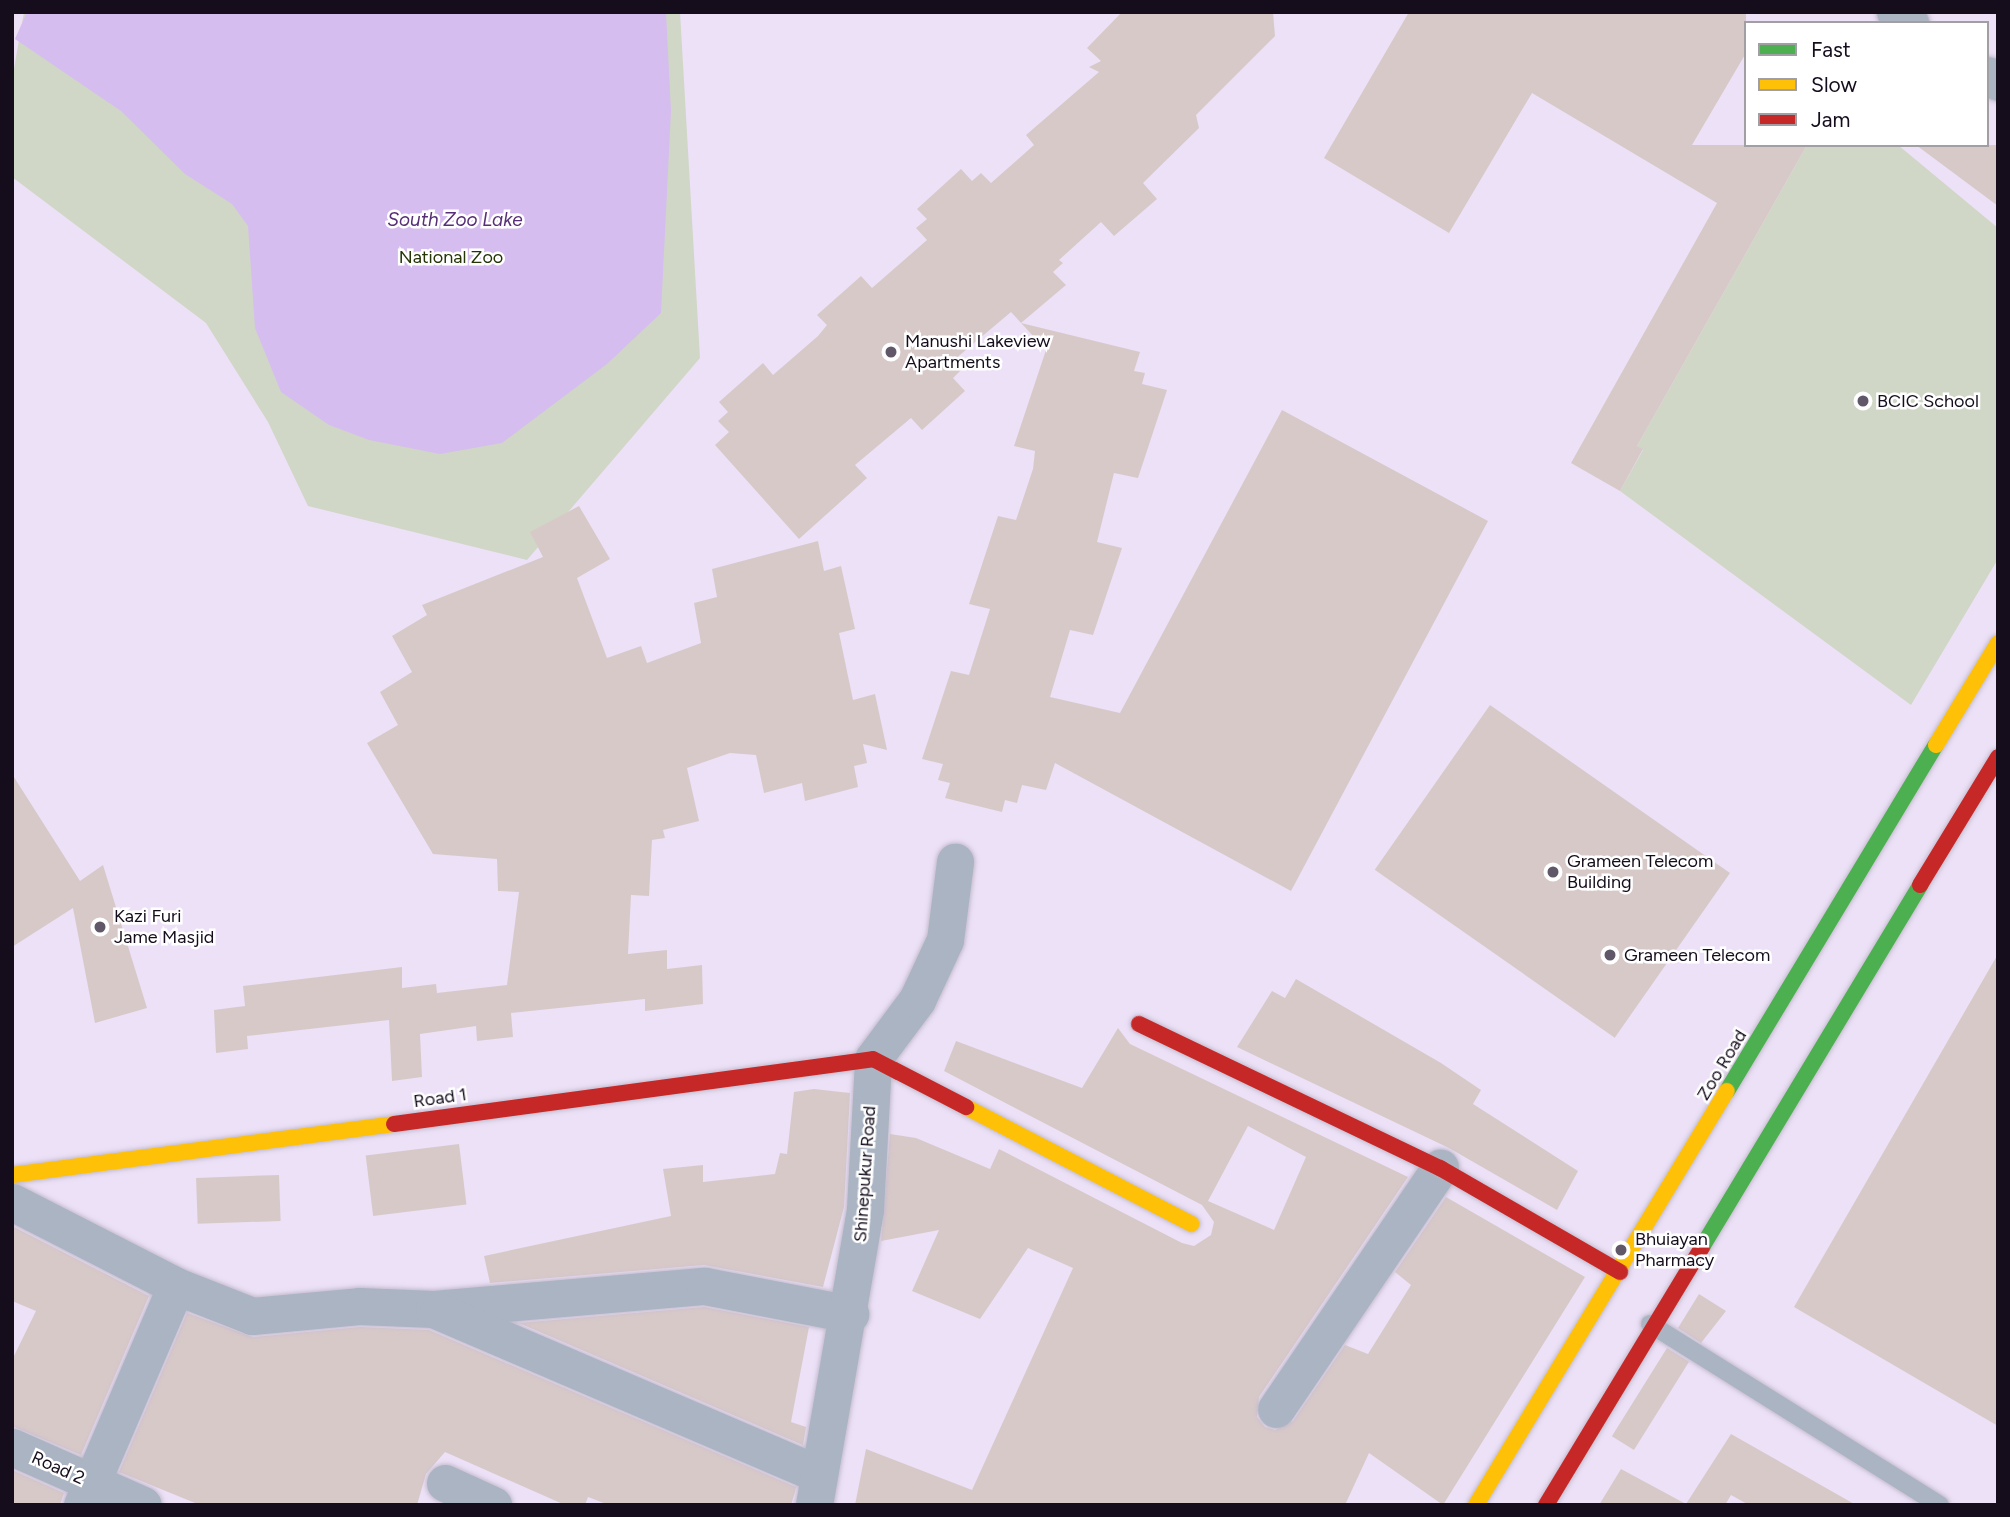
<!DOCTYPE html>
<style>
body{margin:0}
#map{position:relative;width:2010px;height:1517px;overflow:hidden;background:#ece1f7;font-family:Figtree,sans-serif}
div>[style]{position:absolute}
.green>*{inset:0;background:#d0d7c7}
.water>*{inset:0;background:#d6bdef}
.building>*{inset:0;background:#d8c9c9;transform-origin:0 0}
.roads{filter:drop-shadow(0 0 2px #c5bcce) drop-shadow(0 0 2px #c5bcce)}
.lane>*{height:18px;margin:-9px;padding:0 9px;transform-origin:9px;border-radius:9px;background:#aab4c2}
.street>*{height:37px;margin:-18.5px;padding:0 18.5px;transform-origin:18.5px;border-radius:18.5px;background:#aab4c2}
.fast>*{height:16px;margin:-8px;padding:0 8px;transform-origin:8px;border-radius:8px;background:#4caf50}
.slow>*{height:16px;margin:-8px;padding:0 8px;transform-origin:8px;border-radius:8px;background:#ffc107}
.jam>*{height:16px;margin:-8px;padding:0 8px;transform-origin:8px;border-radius:8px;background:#c62828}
.dots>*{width:19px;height:19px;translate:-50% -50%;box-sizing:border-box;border:4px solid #fff;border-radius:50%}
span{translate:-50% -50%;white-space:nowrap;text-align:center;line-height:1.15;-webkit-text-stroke:5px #fff;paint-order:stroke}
.park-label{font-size:18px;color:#233405}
.poi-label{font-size:18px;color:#150d1c}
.left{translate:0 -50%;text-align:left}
.street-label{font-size:18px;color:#150d1c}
.water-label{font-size:19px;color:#572f76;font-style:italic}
.frame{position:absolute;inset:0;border:14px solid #150d1c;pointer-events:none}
.legend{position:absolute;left:1744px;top:21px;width:245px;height:126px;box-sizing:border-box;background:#fff;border:2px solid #a19ea4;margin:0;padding:9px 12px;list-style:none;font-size:21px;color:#150d1c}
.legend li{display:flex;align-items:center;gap:14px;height:35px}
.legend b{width:35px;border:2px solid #a19ea4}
</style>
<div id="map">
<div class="green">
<div style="clip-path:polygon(24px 12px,680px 12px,700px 358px,527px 560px,308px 506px,268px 422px,206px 323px,12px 177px,12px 80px)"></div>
<div style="clip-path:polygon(1807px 145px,1898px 145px,1998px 228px,1998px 559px,1911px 705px,1620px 491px,1643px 450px,1637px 446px)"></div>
</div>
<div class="water">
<div style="clip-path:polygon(27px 12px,666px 12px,671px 111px,661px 313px,607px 364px,502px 443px,440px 454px,369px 440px,329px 425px,281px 392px,255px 328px,248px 226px,232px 204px,185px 174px,121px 111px,15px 39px)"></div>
</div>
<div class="building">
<div style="clip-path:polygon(1122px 12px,1273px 12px,1275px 36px,1196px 115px,1199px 128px,1143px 183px,1157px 199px,1114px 236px,1101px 222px,1059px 260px,1063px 263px,1053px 272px,1066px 285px,1021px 323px,1140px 352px,1134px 371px,1145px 373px,1142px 384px,1167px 390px,1138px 478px,1114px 473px,1097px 542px,1122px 548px,1093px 635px,1070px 630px,1050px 697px,1120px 713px,1282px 410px,1488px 521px,1291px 891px,1055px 763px,1046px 790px,1022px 785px,1017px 803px,1005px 800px,1002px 812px,945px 798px,950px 783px,938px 780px,943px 764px,922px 759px,951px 671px,969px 675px,990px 609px,969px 604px,998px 516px,1016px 520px,1033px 469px,1035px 451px,1014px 446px,1046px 350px,1011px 312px,954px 360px,962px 369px,953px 378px,965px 391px,922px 430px,911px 418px,855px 465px,867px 478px,799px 539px,715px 445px,729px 432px,718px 421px,728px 412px,719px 402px,763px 363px,773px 375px,818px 336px,827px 325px,817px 315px,861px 276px,872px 288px,927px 240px,916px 228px,927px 219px,917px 209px,961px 169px,972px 181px,981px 173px,991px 183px,1034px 145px,1026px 135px,1099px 72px,1089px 67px,1101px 61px,1087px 48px)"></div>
<div style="clip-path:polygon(1409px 12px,1746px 12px,1746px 53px,1692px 145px,1807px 145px,1637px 446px,1643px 449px,1620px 491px,1571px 463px,1717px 203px,1532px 93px,1449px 233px,1324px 158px)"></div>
<div style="clip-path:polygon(1916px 145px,1998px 145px,1998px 206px)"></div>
<div style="clip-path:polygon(579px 506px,610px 559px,577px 578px,607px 658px,641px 646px,647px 663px,701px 643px,694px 603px,717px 597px,712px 569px,818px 541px,824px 571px,841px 566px,855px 629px,839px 633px,853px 700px,875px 694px,887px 750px,863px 744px,867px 763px,854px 766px,858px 787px,805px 801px,802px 783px,764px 793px,756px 755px,730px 753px,687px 768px,699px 821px,663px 830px,665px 838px,652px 840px,649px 896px,631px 895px,628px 954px,667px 950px,667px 969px,702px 965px,703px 1004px,645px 1011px,645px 999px,511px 1013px,513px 1037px,477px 1041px,476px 1026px,420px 1034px,422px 1077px,392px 1081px,389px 1020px,247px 1036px,248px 1049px,216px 1053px,214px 1010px,245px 1006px,243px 986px,402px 967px,402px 988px,436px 984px,437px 993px,507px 985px,519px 892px,498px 891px,497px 859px,433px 854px,367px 743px,398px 725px,380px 692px,412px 672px,392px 636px,427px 615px,422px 605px,543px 557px,530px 532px)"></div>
<div style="left:1490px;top:705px;width:293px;height:201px;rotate:35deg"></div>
<div style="clip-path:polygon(12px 774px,80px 881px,103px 865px,147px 1008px,95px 1023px,73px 908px,12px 947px)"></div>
<div style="clip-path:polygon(1998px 954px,1998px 1426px,1794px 1307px)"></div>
<div style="clip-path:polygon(1296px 979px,1441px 1063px,1481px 1090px,1473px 1104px,1578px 1171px,1557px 1210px,1449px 1148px,1237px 1047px,1272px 991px,1285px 998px)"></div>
<div style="clip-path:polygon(evenodd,1118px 1028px,1130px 1044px,1408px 1177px,1259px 1397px,1257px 1417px,1265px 1427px,1275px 1430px,1293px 1421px,1345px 1345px,1368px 1354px,1411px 1285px,1395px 1272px,1446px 1197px,1585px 1277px,1443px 1505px,1369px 1453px,1345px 1505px,855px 1505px,866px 1449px,972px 1490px,1073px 1268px,1028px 1248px,980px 1319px,912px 1291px,939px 1230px,881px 1241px,890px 1134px,916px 1138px,990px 1169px,999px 1149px,1182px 1243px,1194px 1246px,1211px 1235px,1214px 1222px,1202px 1205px,944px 1071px,956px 1041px,1082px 1088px,1118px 1028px,1248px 1126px,1306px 1157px,1274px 1230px,1208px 1201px,1248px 1126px)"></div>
<div style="clip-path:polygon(814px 1089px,850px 1093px,844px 1207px,823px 1287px,704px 1265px,490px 1283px,484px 1256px,671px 1216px,663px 1169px,703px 1165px,703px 1182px,775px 1174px,780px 1153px,787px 1154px,794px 1092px)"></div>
<div style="left:459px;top:1144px;width:61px;height:94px;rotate:83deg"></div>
<div style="left:279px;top:1175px;width:46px;height:83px;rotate:88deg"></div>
<div style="clip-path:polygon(12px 1226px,149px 1296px,81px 1455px,12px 1426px,12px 1360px,36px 1311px,12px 1301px)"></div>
<div style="clip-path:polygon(1699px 1294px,1726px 1311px,1701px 1343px,1678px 1328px)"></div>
<div style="clip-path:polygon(704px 1307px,809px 1327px,791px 1422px,806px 1427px,803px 1445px,519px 1323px)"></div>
<div style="clip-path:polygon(187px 1313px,253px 1337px,360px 1327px,429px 1330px,796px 1487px,795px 1492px,791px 1505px,609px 1505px,588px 1497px,585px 1505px,565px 1505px,445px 1452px,426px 1474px,417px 1505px,200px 1505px,119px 1472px)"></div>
<div style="left:1667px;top:1348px;width:26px;height:104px;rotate:32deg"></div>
<div style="clip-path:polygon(1731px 1434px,1856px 1505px,1749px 1505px,1731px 1495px,1725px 1505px,1599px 1505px,1621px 1469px,1686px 1504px)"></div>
<div style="clip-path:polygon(12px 1470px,64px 1493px,60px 1505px,12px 1505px)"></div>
</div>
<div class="roads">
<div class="lane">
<div style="left:1650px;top:1324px;width:342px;rotate:32deg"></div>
</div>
<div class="street">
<div style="left:1895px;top:12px;width:19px;rotate:36deg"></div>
<div style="left:1987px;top:75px;width:13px;rotate:32deg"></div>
<div style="left:12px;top:1202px;width:184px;rotate:27.1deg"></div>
<div style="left:176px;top:1286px;width:82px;rotate:21.5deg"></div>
<div style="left:252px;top:1316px;width:107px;rotate:-5.3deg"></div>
<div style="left:359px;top:1306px;width:75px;rotate:2.3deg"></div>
<div style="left:434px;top:1309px;width:272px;rotate:-4.9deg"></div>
<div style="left:705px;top:1286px;width:148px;rotate:10.9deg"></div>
<div style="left:438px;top:1311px;width:413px;rotate:23.2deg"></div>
<div style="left:1276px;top:1409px;width:292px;rotate:-55.8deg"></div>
<div style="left:12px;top:1447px;width:143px;rotate:23.9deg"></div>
<div style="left:445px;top:1483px;width:53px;rotate:24.6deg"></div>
<div style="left:82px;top:1505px;width:238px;rotate:-66.8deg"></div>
<div style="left:814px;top:1505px;width:300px;rotate:-80.2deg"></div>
<div style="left:865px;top:1209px;width:150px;rotate:-86.9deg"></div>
<div style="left:873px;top:1059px;width:74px;rotate:-53.3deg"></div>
<div style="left:917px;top:1000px;width:66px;rotate:-65deg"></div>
<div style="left:945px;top:940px;width:79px;rotate:-82.7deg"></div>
</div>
<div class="fast">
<div style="left:1727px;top:1091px;width:404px;rotate:-58.9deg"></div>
<div style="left:1702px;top:1247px;width:423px;rotate:-58.9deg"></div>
</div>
<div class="slow">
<div style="left:1936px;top:745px;width:119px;rotate:-58.7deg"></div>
<div style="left:966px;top:1107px;width:254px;rotate:27.4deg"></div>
<div style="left:12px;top:1175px;width:385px;rotate:-7.6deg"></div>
<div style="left:1476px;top:1505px;width:484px;rotate:-58.8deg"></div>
</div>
<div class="jam">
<div style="left:1920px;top:885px;width:150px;rotate:-58.6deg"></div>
<div style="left:1139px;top:1024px;width:334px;rotate:25.6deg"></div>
<div style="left:1440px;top:1168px;width:208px;rotate:30deg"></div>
<div style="left:394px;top:1124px;width:483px;rotate:-7.7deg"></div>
<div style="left:873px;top:1059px;width:105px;rotate:27.3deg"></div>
<div style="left:1546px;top:1505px;width:301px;rotate:-58.8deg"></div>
</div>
</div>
<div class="dots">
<div style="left:891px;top:352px;background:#605769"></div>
<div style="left:1863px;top:401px;background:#605769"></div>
<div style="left:1553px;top:872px;background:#605769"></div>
<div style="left:100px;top:927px;background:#605769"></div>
<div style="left:1610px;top:955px;background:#605769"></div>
<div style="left:1621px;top:1250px;background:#605769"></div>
</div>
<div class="park-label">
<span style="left:451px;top:257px">National Zoo</span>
</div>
<div class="poi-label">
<span class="left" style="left:905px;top:352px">Manushi Lakeview<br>Apartments</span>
<span class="left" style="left:1877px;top:401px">BCIC School</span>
<span class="left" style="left:1567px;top:872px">Grameen Telecom<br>Building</span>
<span class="left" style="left:114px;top:927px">Kazi Furi<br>Jame Masjid</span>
<span class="left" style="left:1624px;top:955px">Grameen Telecom</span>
<span class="left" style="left:1635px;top:1250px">Bhuiayan<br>Pharmacy</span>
</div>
<div class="street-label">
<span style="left:1722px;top:1065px;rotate:-59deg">Zoo Road</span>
<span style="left:440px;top:1098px;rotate:-8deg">Road 1</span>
<span style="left:865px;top:1174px;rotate:-86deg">Shinepukur Road</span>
<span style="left:58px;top:1468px;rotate:24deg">Road 2</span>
</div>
<div class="water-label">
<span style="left:455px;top:220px">South Zoo Lake</span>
</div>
<div class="frame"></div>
<ul class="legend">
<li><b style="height:9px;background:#4caf50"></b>Fast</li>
<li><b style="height:9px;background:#ffc107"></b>Slow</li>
<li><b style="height:9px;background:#c62828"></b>Jam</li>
</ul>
</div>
